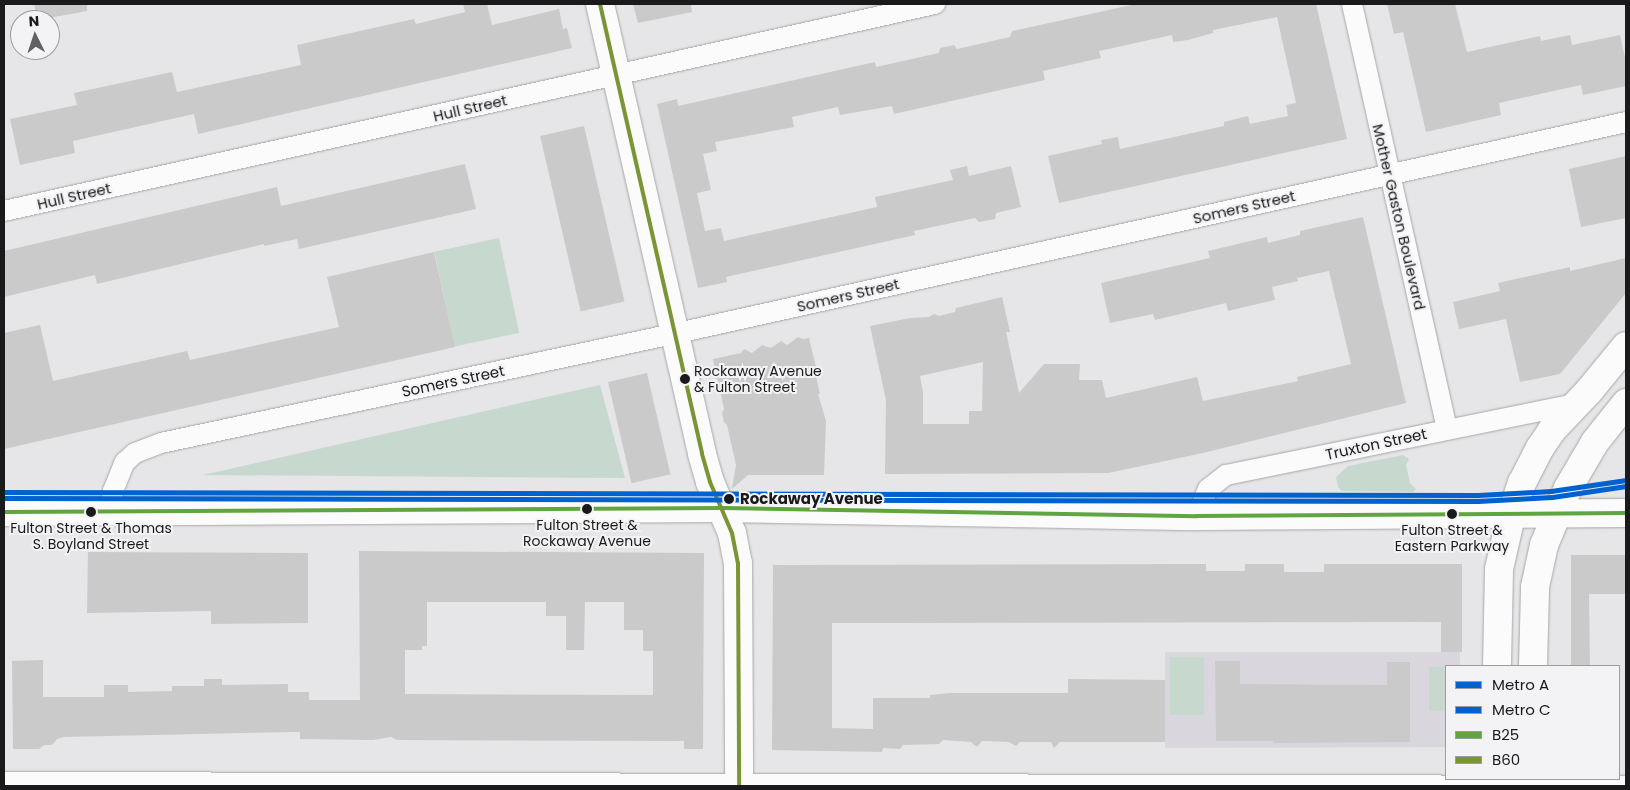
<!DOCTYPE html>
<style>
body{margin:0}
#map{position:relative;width:1630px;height:790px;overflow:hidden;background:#e6e5e7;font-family:Poppins,sans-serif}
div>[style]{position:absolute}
.built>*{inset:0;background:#dad6dd}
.green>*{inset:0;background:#c7d8cf;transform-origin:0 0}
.building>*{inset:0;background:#cbcacb;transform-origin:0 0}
.roads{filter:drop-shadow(0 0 1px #a7a6a8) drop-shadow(0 0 1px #a7a6a8)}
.street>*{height:20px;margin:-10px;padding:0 10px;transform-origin:10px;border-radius:10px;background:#fbfbfb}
.secondary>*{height:28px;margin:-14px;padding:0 14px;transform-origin:14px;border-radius:14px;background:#fbfbfb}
.primary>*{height:28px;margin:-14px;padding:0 14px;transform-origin:14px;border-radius:14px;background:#fbfbfb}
.bus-1>*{height:4px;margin:-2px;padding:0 2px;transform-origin:2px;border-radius:2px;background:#60a53f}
.bus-2>*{height:4px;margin:-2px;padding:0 2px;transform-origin:2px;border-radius:2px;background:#799534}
.metro-1>*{height:5px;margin:-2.5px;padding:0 2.5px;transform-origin:2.5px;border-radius:2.5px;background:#0062cf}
.metro-2>*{height:5px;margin:-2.5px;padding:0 2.5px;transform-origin:2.5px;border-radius:2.5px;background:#0062cf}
.dots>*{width:14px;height:14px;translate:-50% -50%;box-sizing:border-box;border:2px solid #f3f2f5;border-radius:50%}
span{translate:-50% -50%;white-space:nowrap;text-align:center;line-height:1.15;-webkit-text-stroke:4px #f3f2f5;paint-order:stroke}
.bus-label{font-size:14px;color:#1a191b}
.left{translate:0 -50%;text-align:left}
.street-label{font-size:15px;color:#1a191b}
.stop-label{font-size:15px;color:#1a191b;font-weight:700}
.frame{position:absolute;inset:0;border:5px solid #1a191b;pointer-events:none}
.legend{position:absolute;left:1445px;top:665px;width:175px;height:115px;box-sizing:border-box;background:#f3f2f5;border:1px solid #9c9b9e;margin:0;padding:6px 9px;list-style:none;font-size:15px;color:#1a191b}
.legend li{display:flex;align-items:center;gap:10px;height:25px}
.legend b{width:25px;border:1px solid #9c9b9e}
.north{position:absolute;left:10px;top:10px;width:50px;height:50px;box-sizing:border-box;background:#f3f2f5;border:1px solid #9c9b9e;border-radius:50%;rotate:356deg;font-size:14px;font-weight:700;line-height:20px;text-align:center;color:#1a191b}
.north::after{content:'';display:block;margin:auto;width:18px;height:22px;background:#616062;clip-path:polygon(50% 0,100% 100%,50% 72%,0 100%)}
</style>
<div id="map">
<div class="built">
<div style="clip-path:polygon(1165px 652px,1460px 652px,1460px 666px,1446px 666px,1446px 747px,1165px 748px)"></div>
</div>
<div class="green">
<div style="left:499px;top:238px;width:97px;height:66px;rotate:78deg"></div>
<div style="clip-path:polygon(600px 385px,625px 478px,203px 475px)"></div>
<div style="clip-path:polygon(1403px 455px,1409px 459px,1406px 465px,1410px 483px,1416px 489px,1413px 492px,1342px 491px,1338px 487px,1336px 477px,1348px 466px)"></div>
<div style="left:1170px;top:657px;width:34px;height:58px"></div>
<div style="left:1429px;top:667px;width:17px;height:44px"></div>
</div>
<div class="building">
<div style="clip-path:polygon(34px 4px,87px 4px,87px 11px,38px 20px)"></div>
<div style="clip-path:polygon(463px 4px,487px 4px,492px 25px,559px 9px,563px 29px,567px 28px,572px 48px,198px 134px,194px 114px,73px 141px,75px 153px,20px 165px,10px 119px,77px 105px,74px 93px,172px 72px,177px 92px,301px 65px,297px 45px,414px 19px,416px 24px,465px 12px)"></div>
<div style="clip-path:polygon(633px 4px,691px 4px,692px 12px,638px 23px)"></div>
<div style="clip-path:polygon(1136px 4px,1316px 4px,1347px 139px,1059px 203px,1048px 156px,1102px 144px,1101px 140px,1118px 137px,1120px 149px,1224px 126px,1224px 122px,1248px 116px,1250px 124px,1288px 116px,1286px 105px,1296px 103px,1277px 17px,1213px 30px,1213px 33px,1188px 40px,1173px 42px,1172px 35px,1099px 51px,1101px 58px,1043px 71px,1045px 80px,894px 114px,892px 106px,840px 115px,838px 107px,792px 117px,794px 127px,715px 142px,717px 151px,703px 154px,711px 190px,697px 193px,705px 231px,721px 228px,724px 241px,877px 207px,875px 197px,953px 180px,950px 170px,967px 166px,969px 176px,1011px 166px,1021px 207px,996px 213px,995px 219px,979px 222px,975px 218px,914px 231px,915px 235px,726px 277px,727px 282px,698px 288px,657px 104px,677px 99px,678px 106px,875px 62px,876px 67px,939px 53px,940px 48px,954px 45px,957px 49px,1010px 37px,1012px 31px)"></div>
<div style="clip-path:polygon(1387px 4px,1455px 4px,1467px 52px,1540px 36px,1541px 41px,1570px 35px,1572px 45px,1620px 35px,1626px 62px,1626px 86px,1583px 95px,1581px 85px,1499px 103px,1501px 115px,1426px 132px,1403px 32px,1394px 34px)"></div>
<div style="left:584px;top:126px;width:180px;height:45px;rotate:77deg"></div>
<div style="clip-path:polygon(1626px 156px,1626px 218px,1581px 227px,1569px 169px)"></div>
<div style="clip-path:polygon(465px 164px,476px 209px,299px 249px,297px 239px,264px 246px,264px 244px,97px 284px,95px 275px,4px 297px,4px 251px,277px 187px,281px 206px)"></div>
<div style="clip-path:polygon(evenodd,1363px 217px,1406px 403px,1203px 453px,1108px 473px,885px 474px,886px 400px,870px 326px,910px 318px,929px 317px,934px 314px,939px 316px,955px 312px,956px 308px,1002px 297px,1010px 332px,1006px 332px,1019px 393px,1044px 364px,1080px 364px,1079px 380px,1102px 380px,1106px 398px,1197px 377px,1203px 401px,1298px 381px,1297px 377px,1351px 364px,1329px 271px,1297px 278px,1298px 281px,1272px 287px,1275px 300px,1257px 304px,1228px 311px,1226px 303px,1155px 320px,1153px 314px,1110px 323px,1101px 283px,1210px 258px,1208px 251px,1267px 237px,1268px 243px,1300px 235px,1300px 231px,1363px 217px,983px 362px,982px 411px,969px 411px,969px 424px,923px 424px,923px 392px,920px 376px,983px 362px)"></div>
<div style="clip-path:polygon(434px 252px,455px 347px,4px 449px,4px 333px,40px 325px,53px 381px,187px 351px,190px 360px,339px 327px,327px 277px)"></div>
<div style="clip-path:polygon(1626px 258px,1626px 293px,1560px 374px,1520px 382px,1506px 319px,1459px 329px,1453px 302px,1500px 291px,1498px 283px,1570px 267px,1570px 271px)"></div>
<div style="clip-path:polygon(798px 337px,803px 339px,809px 338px,818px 376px,816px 376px,820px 394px,818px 394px,826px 421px,824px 475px,748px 475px,732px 489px,736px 465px,727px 425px,724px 422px,722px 413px,724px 409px,713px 359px,741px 353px,744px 349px,752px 353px,762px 345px,771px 348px,781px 341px,787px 345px)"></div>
<div style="left:647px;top:373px;width:104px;height:40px;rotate:77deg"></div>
<div style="clip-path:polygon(evenodd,359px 551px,704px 553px,703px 749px,684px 749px,684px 741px,397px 740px,391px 737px,373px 740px,300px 739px,300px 732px,292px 732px,64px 737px,57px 739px,52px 745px,44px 745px,39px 749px,13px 749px,12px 661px,43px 660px,43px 697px,104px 697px,104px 685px,128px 685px,128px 692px,172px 691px,172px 686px,204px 686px,204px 679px,222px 679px,222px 685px,288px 684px,288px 692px,309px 692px,309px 700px,360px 700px,359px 551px,427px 602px,546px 602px,546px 616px,566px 616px,566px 650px,584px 650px,585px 602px,624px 602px,624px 630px,643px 630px,643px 651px,653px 651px,653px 695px,405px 694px,405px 650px,422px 650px,422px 646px,427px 646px,427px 602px)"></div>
<div style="clip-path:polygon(88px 552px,308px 553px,308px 623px,211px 624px,211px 611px,87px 613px)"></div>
<div style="clip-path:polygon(1571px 555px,1626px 555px,1626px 594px,1589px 594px,1590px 666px,1571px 666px)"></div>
<div style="clip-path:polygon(1206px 564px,1206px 571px,1245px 571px,1245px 564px,1284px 564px,1284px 572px,1324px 572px,1324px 564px,1462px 564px,1462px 652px,1441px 652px,1441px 622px,832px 623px,832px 728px,873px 729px,873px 698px,930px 698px,930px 695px,950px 693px,1068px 693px,1068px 679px,1165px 680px,1165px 742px,1060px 742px,1054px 748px,1051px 742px,1020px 742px,1016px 746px,1009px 742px,982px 741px,977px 747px,971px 742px,943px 740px,939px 744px,903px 745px,900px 749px,883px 748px,882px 752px,772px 750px,773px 565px)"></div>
<div style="clip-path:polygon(1215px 661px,1240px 661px,1240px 684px,1387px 685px,1387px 662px,1410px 662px,1410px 742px,1274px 743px,1273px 741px,1216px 741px)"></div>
</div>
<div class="roads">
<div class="street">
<div style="left:1352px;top:4px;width:436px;rotate:77.4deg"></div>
<div style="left:4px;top:211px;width:954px;rotate:-12.54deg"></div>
<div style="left:111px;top:512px;width:21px;rotate:-85deg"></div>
<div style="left:113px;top:491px;width:31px;rotate:-68deg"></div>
<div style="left:125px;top:462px;width:13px;rotate:-42deg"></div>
<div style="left:135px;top:453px;width:28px;rotate:-21deg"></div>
<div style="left:161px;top:443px;width:523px;rotate:-12.02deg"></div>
<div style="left:673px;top:334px;width:976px;rotate:-12.54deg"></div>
<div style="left:1197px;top:516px;width:29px;rotate:-68deg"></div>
<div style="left:1208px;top:489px;width:23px;rotate:-38deg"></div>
<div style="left:1226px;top:475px;width:356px;rotate:-11.5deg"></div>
<div style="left:4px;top:782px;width:1622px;rotate:0.14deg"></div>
</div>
<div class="secondary">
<div style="left:600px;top:4px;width:461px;rotate:77.2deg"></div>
<div style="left:702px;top:454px;width:29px;rotate:74deg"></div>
<div style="left:710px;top:482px;width:56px;rotate:66.7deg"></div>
<div style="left:732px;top:533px;width:31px;rotate:79deg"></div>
<div style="left:738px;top:563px;width:223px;rotate:89.7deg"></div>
<div style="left:4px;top:512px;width:719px;rotate:-0.32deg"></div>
<div style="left:723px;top:508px;width:474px;rotate:1deg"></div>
<div style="left:1197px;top:516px;width:429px;rotate:-0.4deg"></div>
</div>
<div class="primary">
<div style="left:1497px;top:666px;width:97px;rotate:-88.8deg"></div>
<div style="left:1499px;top:569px;width:54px;rotate:-77.2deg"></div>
<div style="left:1511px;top:516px;width:35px;rotate:-72deg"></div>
<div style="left:1522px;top:483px;width:39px;rotate:-63deg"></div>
<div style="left:1540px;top:448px;width:22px;rotate:-56deg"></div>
<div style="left:1552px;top:430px;width:54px;rotate:-46.5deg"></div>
<div style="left:1589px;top:391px;width:58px;rotate:-50.6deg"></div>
<div style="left:1533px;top:666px;width:79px;rotate:-88.5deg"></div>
<div style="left:1535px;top:587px;width:43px;rotate:-77.9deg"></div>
<div style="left:1544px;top:545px;width:62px;rotate:-67.2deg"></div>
<div style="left:1568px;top:488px;width:53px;rotate:-59.6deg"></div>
<div style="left:1595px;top:442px;width:50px;rotate:-51.5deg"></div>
<div style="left:1532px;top:779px;width:7px;rotate:82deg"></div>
<div style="left:1497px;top:786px;width:7px;rotate:-90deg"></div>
</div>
</div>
<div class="bus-1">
<div style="left:4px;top:512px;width:719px;rotate:-0.32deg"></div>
<div style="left:723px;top:508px;width:474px;rotate:1deg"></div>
<div style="left:1197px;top:516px;width:429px;rotate:-0.4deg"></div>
</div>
<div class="bus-2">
<div style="left:600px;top:4px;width:461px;rotate:77.2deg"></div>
<div style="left:702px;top:454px;width:29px;rotate:74deg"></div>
<div style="left:710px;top:482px;width:56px;rotate:66.7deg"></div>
<div style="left:732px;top:533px;width:31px;rotate:79deg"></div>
<div style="left:738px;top:563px;width:223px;rotate:89.7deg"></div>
</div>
<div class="metro-1">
<div style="left:4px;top:492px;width:1474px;rotate:0.12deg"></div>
<div style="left:1478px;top:495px;width:73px;rotate:-3.1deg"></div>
<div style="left:1551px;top:491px;width:76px;rotate:-8.3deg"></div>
</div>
<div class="metro-2">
<div style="left:4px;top:498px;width:1474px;rotate:0.12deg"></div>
<div style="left:1478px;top:501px;width:74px;rotate:-3.1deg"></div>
<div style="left:1552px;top:497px;width:75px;rotate:-8.5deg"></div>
</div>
<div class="dots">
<div style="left:685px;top:379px;background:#1a191b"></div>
<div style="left:729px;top:499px;background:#1a191b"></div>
<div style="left:587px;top:509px;background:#1a191b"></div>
<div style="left:91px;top:512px;background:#1a191b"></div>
<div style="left:1452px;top:514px;background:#1a191b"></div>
</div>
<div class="bus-label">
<span class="left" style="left:694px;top:379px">Rockaway Avenue<br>&amp; Fulton Street</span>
<span style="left:587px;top:533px">Fulton Street &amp;<br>Rockaway Avenue</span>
<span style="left:91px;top:536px">Fulton Street &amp; Thomas<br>S. Boyland Street</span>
<span style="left:1452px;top:538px">Fulton Street &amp;<br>Eastern Parkway</span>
</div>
<div class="street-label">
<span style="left:470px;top:108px;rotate:-13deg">Hull Street</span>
<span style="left:74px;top:196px;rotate:-13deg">Hull Street</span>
<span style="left:1244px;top:207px;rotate:-13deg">Somers Street</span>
<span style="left:1399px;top:217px;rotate:77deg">Mother Gaston Boulevard</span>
<span style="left:848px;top:295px;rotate:-13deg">Somers Street</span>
<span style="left:453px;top:381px;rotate:-12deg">Somers Street</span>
<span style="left:1376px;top:444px;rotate:-12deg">Truxton Street</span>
</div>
<div class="stop-label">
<span class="left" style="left:740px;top:499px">Rockaway Avenue</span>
</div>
<div class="frame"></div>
<ul class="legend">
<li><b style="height:6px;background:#0062cf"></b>Metro A</li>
<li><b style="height:6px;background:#0062cf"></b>Metro C</li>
<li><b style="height:6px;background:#60a53f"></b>B25</li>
<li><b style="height:6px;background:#799534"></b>B60</li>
</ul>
<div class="north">N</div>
</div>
